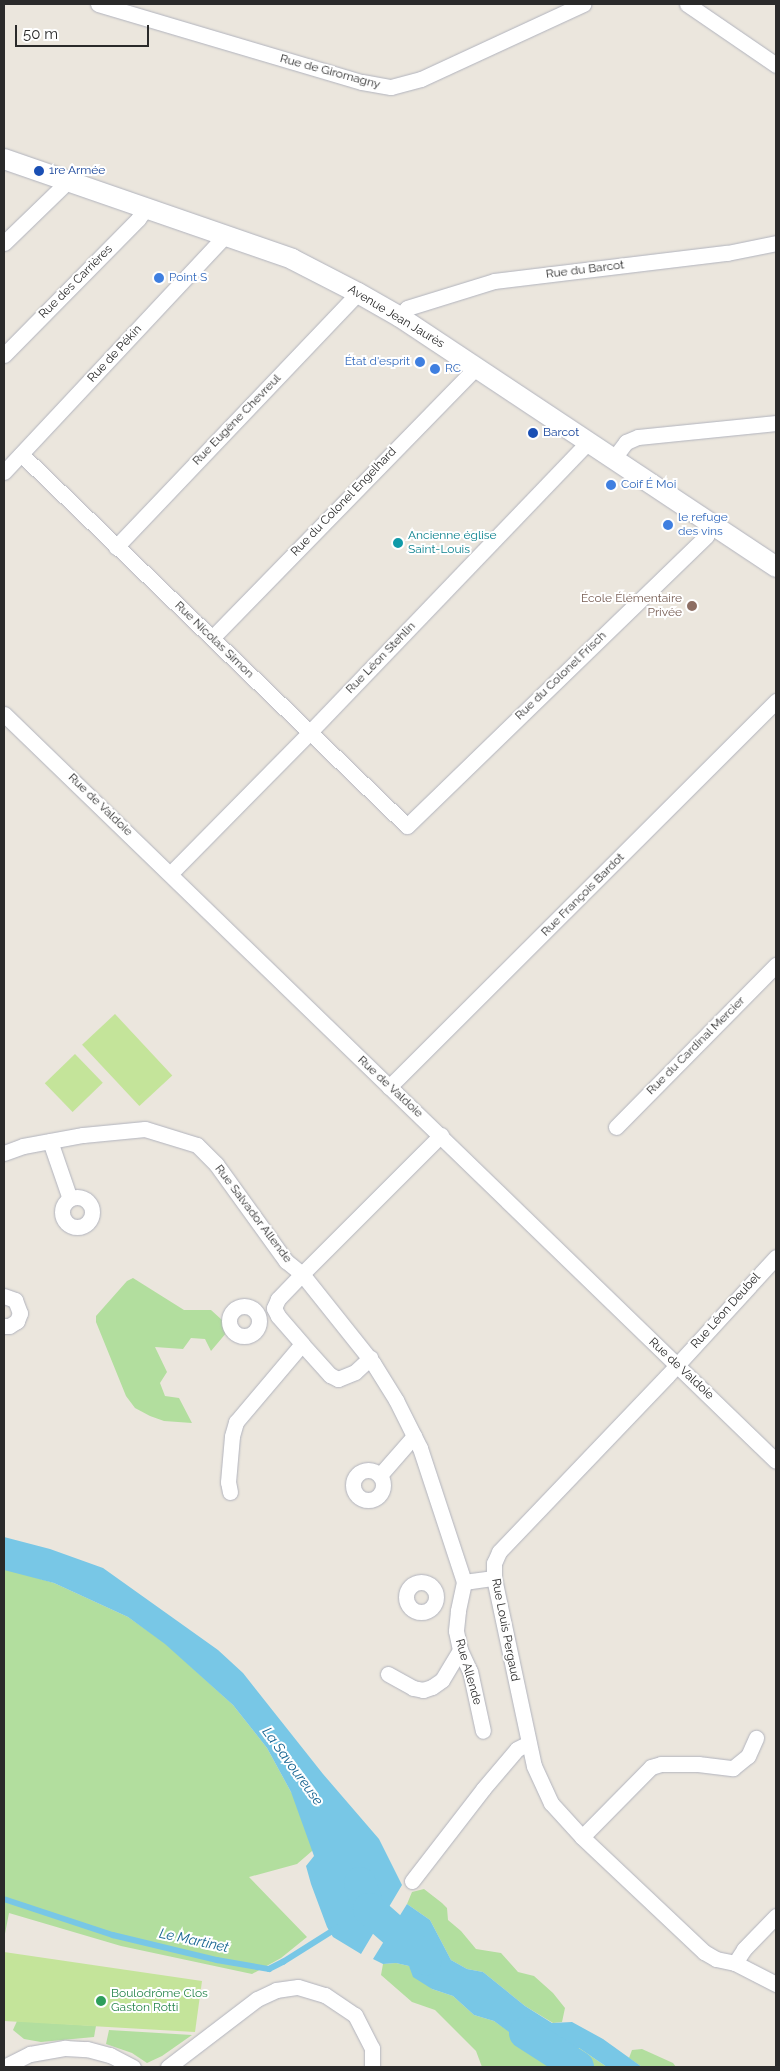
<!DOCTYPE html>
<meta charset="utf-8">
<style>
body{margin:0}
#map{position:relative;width:780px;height:2071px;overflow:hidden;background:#ebe6dd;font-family:Raleway,sans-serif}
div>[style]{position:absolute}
.green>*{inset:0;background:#b2de9e}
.pitch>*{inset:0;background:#c4e49a;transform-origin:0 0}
.water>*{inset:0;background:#78c7e6}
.stream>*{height:5.5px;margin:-2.75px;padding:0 2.75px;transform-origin:2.75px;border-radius:2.75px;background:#78c7e6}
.river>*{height:32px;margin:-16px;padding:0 16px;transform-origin:16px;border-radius:16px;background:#78c7e6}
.roads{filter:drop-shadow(0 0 1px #b1b3bd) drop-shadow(0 0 1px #b1b3bd)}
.street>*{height:15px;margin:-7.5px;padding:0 7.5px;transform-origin:7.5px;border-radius:7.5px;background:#fff}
.street>.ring{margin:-7.5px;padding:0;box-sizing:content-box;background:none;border:15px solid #fff;border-radius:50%}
.secondary>*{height:20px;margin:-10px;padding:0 10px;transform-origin:10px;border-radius:10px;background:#fff}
.dots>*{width:14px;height:14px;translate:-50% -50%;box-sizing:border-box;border:2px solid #fff;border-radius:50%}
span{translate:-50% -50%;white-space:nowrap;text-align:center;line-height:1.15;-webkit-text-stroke:4px #fff;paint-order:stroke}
.street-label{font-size:12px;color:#2a2a2a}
.transit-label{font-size:12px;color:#164399}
.left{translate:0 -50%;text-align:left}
.shop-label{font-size:12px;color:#366cbe}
.right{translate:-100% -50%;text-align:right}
.culture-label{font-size:12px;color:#0d838f}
.education-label{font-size:12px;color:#785e54}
.leisure-label{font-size:12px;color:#27864d}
.water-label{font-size:14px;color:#176592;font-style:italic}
.frame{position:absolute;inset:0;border:5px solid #2a2a2a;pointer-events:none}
.scale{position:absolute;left:15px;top:25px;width:134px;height:22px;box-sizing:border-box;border:2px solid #2a2a2a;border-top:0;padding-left:6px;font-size:15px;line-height:18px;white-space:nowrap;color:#2a2a2a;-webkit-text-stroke:4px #fff;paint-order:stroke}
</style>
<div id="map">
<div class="green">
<div style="clip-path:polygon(133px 1278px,184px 1310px,211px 1310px,222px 1320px,227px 1332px,211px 1351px,205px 1339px,191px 1338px,183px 1349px,155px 1347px,167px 1372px,160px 1383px,165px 1396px,179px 1398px,192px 1423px,164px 1421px,150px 1416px,135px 1408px,126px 1396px,96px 1322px,96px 1316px,127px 1281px)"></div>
<div style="clip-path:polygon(4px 1568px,54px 1583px,128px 1617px,165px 1643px,233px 1705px,267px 1748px,291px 1792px,318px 1825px,312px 1851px,297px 1864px,249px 1877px,307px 1937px,281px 1958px,252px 1974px,121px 1946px,9px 1913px,4px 1939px)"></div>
<div style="clip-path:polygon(424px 1889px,442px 1903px,447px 1908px,448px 1920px,461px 1931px,476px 1949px,501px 1953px,518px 1972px,534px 1976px,553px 1993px,565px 2008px,562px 2022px,553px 2023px,525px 2006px,483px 1972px,467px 1969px,451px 1960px,430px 1920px,407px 1904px,412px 1892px)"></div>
<div style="clip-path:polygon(396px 1963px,409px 1966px,432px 1989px,453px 1996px,474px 2015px,494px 2021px,520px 2039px,579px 2048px,607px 2067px,482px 2067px,476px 2051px,435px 2010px,412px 2002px,381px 1975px,383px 1964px)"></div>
<div style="clip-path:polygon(17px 2021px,96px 2026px,94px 2037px,41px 2042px,24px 2039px,13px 2030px)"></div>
<div style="clip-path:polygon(109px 2030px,192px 2035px,162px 2056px,147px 2063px,132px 2053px,106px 2044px)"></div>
<div style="clip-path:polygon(642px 2049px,673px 2063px,676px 2067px,642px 2067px,629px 2058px,632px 2050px)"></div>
</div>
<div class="pitch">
<div style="left:115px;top:1014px;width:84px;height:45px;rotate:47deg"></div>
<div style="left:75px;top:1054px;width:40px;height:42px;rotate:46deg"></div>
<div style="clip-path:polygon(4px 1952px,202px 1981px,195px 2032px,4px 2021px)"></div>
</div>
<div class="water">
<div style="clip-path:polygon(4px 1537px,50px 1549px,103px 1568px,218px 1650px,243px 1673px,323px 1774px,379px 1839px,402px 1885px,361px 1954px,333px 1937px,327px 1927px,311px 1884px,306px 1866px,314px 1856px,291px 1792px,267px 1748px,233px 1705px,165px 1644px,128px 1617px,54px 1583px,4px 1570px)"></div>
<div style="clip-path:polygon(407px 1904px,430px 1920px,451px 1960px,467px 1969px,483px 1972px,525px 2006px,552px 2023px,572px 2022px,603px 2039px,642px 2067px,607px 2067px,579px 2048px,550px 2062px,494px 2021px,474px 2015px,453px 1996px,432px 1989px,413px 1977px,409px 1966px,396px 1963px,383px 1964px,373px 1959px)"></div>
</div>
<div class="stream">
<div style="left:4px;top:1899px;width:115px;rotate:18.3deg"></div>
<div style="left:113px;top:1935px;width:107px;rotate:13.5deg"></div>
<div style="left:217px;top:1960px;width:53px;rotate:9.8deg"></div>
<div style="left:269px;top:1969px;width:16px;rotate:-27deg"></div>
<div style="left:283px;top:1962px;width:64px;rotate:-32.2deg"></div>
</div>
<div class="river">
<div style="left:360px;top:1883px;width:28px;rotate:71deg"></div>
<div style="left:369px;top:1909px;width:76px;rotate:41.3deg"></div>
<div style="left:525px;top:2033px;width:63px;rotate:32.7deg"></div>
</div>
<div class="roads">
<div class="street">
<div style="left:98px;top:4px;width:275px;rotate:16.5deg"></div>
<div style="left:362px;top:82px;width:29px;rotate:10deg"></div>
<div style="left:391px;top:87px;width:31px;rotate:-15deg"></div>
<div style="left:421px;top:79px;width:179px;rotate:-24.8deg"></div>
<div style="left:687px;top:4px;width:108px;rotate:34.4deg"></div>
<div style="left:4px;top:243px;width:89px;rotate:-44.1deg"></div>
<div style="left:400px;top:317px;width:11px;rotate:-52deg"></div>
<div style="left:407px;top:308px;width:91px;rotate:-17.2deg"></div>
<div style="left:494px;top:281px;width:235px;rotate:-6.9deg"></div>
<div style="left:727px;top:253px;width:50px;rotate:-11.5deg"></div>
<div style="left:4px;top:355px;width:191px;rotate:-45.4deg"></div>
<div style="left:138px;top:219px;width:14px;rotate:-54deg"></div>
<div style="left:21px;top:454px;width:536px;rotate:43.94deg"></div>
<div style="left:407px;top:826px;width:417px;rotate:-44.1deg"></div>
<div style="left:706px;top:536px;width:15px;rotate:-62deg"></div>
<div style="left:614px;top:458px;width:20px;rotate:-53deg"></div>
<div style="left:626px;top:442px;width:13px;rotate:-23deg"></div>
<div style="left:638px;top:437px;width:139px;rotate:-5.8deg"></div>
<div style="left:4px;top:472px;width:325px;rotate:-46.9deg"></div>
<div style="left:116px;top:547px;width:351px;rotate:-46.4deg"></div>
<div style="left:212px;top:638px;width:378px;rotate:-45.7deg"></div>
<div style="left:4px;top:714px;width:1074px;rotate:44.06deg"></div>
<div style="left:171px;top:873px;width:197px;rotate:-45.4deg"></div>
<div style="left:309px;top:733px;width:403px;rotate:-46.2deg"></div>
<div style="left:389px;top:1087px;width:547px;rotate:-44.93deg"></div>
<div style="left:616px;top:1127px;width:228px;rotate:-45.4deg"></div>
<div style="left:441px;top:1135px;width:197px;rotate:135deg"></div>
<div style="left:302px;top:1274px;width:114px;rotate:51.4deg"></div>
<div style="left:373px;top:1363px;width:44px;rotate:58.1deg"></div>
<div style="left:396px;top:1400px;width:54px;rotate:63.4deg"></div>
<div style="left:420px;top:1448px;width:141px;rotate:71.8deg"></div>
<div style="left:50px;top:1141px;width:61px;rotate:71deg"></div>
<div style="left:4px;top:1153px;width:20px;rotate:-20deg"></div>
<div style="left:23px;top:1146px;width:61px;rotate:-10.4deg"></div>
<div style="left:83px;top:1135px;width:62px;rotate:-5.5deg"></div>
<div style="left:145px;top:1129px;width:54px;rotate:17.1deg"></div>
<div style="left:197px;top:1145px;width:27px;rotate:45deg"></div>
<div style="left:216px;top:1164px;width:120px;rotate:54.2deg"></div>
<div style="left:286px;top:1261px;width:21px;rotate:39deg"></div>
<div style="left:302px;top:1274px;width:35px;rotate:134deg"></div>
<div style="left:278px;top:1299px;width:10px;rotate:114deg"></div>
<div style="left:274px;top:1308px;width:9px;rotate:63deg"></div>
<div style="left:278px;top:1316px;width:37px;rotate:49deg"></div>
<div class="ring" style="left:62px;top:1197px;width:15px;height:15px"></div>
<div style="left:776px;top:1257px;width:161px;rotate:132.5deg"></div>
<div style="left:667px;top:1376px;width:243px;rotate:133.7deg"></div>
<div style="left:499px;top:1552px;width:12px;rotate:114deg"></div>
<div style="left:494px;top:1563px;width:15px;rotate:90deg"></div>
<div style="left:494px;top:1578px;width:192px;rotate:78deg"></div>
<div style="left:534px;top:1766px;width:41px;rotate:65.3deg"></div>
<div style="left:551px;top:1803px;width:46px;rotate:47.6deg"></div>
<div style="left:582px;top:1837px;width:168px;rotate:43.3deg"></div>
<div style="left:704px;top:1952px;width:14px;rotate:30deg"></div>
<div style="left:716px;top:1959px;width:19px;rotate:12deg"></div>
<div style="left:735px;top:1963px;width:46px;rotate:27.1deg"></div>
<div style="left:4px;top:1296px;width:12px;rotate:20deg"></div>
<div style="left:15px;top:1300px;width:14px;rotate:69deg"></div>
<div style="left:20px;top:1313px;width:9px;rotate:111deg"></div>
<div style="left:17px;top:1321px;width:9px;rotate:148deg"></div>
<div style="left:9px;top:1326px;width:5px;rotate:180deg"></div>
<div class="ring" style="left:229px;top:1306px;width:15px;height:15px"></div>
<div class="ring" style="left:353px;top:1470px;width:15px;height:15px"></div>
<div style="left:380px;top:1475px;width:52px;rotate:-48.9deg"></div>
<div style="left:230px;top:1492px;width:10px;rotate:-101deg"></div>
<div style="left:228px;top:1482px;width:46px;rotate:-85deg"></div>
<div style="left:232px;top:1436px;width:15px;rotate:-74deg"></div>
<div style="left:236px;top:1422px;width:102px;rotate:-49.8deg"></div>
<div style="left:302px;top:1344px;width:42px;rotate:47.9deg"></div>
<div style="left:330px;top:1375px;width:9px;rotate:27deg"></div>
<div style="left:338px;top:1379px;width:18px;rotate:-22deg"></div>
<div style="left:355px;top:1372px;width:21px;rotate:-43deg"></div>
<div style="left:464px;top:1582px;width:30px;rotate:102deg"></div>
<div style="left:458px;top:1611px;width:20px;rotate:96deg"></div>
<div style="left:456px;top:1631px;width:19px;rotate:78deg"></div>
<div style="left:460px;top:1650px;width:23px;rotate:65deg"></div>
<div style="left:470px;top:1671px;width:61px;rotate:77.8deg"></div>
<div style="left:464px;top:1582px;width:30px;rotate:-8deg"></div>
<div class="ring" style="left:406px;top:1582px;width:15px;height:15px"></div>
<div style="left:388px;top:1674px;width:29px;rotate:29deg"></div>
<div style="left:413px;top:1688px;width:10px;rotate:11deg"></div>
<div style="left:423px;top:1690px;width:9px;rotate:-18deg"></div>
<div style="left:432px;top:1687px;width:12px;rotate:-35deg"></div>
<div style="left:442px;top:1680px;width:35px;rotate:-59deg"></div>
<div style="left:582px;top:1837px;width:98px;rotate:-45.4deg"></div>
<div style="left:651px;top:1767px;width:10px;rotate:-17deg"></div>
<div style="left:661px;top:1764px;width:37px"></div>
<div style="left:698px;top:1764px;width:35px;rotate:7deg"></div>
<div style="left:733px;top:1768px;width:19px;rotate:-39deg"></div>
<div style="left:748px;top:1756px;width:20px;rotate:-66deg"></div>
<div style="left:412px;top:1881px;width:116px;rotate:-52.3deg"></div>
<div style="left:483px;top:1789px;width:52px;rotate:-49.6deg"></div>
<div style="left:517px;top:1749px;width:13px;rotate:-27deg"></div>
<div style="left:735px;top:1963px;width:17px;rotate:-57deg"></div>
<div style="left:744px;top:1949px;width:46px;rotate:-45.9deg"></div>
<div style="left:4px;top:2067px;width:29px;rotate:-27deg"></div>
<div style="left:30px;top:2054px;width:36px;rotate:-10deg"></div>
<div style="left:65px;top:2048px;width:22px;rotate:3deg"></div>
<div style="left:87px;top:2049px;width:24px;rotate:15deg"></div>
<div style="left:110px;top:2055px;width:26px;rotate:28deg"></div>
<div style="left:168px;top:2067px;width:112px;rotate:-37.4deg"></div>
<div style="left:257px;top:1999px;width:21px;rotate:-25deg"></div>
<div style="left:276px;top:1990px;width:22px;rotate:-8deg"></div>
<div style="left:298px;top:1987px;width:28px;rotate:17deg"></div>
<div style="left:325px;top:1995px;width:36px;rotate:34deg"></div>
<div style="left:355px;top:2015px;width:37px;rotate:63deg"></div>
<div style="left:372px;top:2048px;width:19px;rotate:90deg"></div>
</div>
<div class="secondary">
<div style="left:4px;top:159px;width:305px;rotate:19.1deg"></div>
<div style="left:292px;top:259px;width:74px;rotate:27.3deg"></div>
<div style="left:358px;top:293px;width:48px;rotate:29.7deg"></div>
<div style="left:400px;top:317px;width:452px;rotate:33.6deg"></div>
</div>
</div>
<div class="dots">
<div style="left:39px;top:171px;background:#1a4fb4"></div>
<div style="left:159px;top:278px;background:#3f7fe0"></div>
<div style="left:420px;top:362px;background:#3f7fe0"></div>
<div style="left:435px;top:369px;background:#3f7fe0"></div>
<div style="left:533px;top:433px;background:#1a4fb4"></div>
<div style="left:611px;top:485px;background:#3f7fe0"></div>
<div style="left:668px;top:525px;background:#3f7fe0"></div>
<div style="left:398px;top:543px;background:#0f9aa8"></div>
<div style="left:692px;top:606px;background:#8d6e63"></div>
<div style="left:101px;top:2001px;background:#2e9e5b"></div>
</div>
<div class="street-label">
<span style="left:330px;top:72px;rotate:15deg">Rue de Giromagny</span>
<span style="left:585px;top:270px;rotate:-7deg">Rue du Barcot</span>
<span style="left:76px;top:282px;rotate:-45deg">Rue des Carrières</span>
<span style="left:396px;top:317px;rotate:31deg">Avenue Jean Jaurès</span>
<span style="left:115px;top:354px;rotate:-47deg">Rue de Pékin</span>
<span style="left:237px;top:420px;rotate:-46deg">Rue Eugène Chevreul</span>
<span style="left:344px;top:502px;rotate:-46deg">Rue du Colonel Engelhard</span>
<span style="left:214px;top:640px;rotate:44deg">Rue Nicolas Simon</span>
<span style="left:381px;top:658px;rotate:-46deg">Rue Léon Stehlin</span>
<span style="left:561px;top:676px;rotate:-44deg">Rue du Colonel Frisch</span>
<span style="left:100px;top:805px;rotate:44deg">Rue de Valdoie</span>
<span style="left:583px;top:895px;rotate:-45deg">Rue François Bardot</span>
<span style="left:696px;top:1046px;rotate:-45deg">Rue du Cardinal Mercier</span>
<span style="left:390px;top:1087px;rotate:43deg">Rue de Valdoie</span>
<span style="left:253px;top:1214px;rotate:53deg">Rue Salvador Allende</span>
<span style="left:726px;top:1311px;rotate:-48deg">Rue Léon Deubel</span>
<span style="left:681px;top:1369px;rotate:43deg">Rue de Valdoie</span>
<span style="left:505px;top:1630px;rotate:79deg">Rue Louis Pergaud</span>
<span style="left:468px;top:1672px;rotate:74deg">Rue Allende</span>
</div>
<div class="transit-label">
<span class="left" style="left:49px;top:171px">1re Armée</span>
<span class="left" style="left:543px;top:433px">Barcot</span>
</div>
<div class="shop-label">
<span class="left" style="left:169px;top:278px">Point S</span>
<span class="right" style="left:410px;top:362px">État d'esprit</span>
<span class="left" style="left:445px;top:369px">RC</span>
<span class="left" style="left:621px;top:485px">Coif É Moi</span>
<span class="left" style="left:678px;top:525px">le refuge<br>des vins</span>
</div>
<div class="culture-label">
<span class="left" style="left:408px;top:543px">Ancienne église<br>Saint-Louis</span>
</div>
<div class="education-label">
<span class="right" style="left:682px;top:606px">École Élémentaire<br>Privée</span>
</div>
<div class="leisure-label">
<span class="left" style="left:111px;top:2001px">Boulodrôme Clos<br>Gaston Rotti</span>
</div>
<div class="water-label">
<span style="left:293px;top:1766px;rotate:54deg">La Savoureuse</span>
<span style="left:194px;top:1940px;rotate:12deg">Le Martinet</span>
</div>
<div class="frame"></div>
<div class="scale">50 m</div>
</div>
